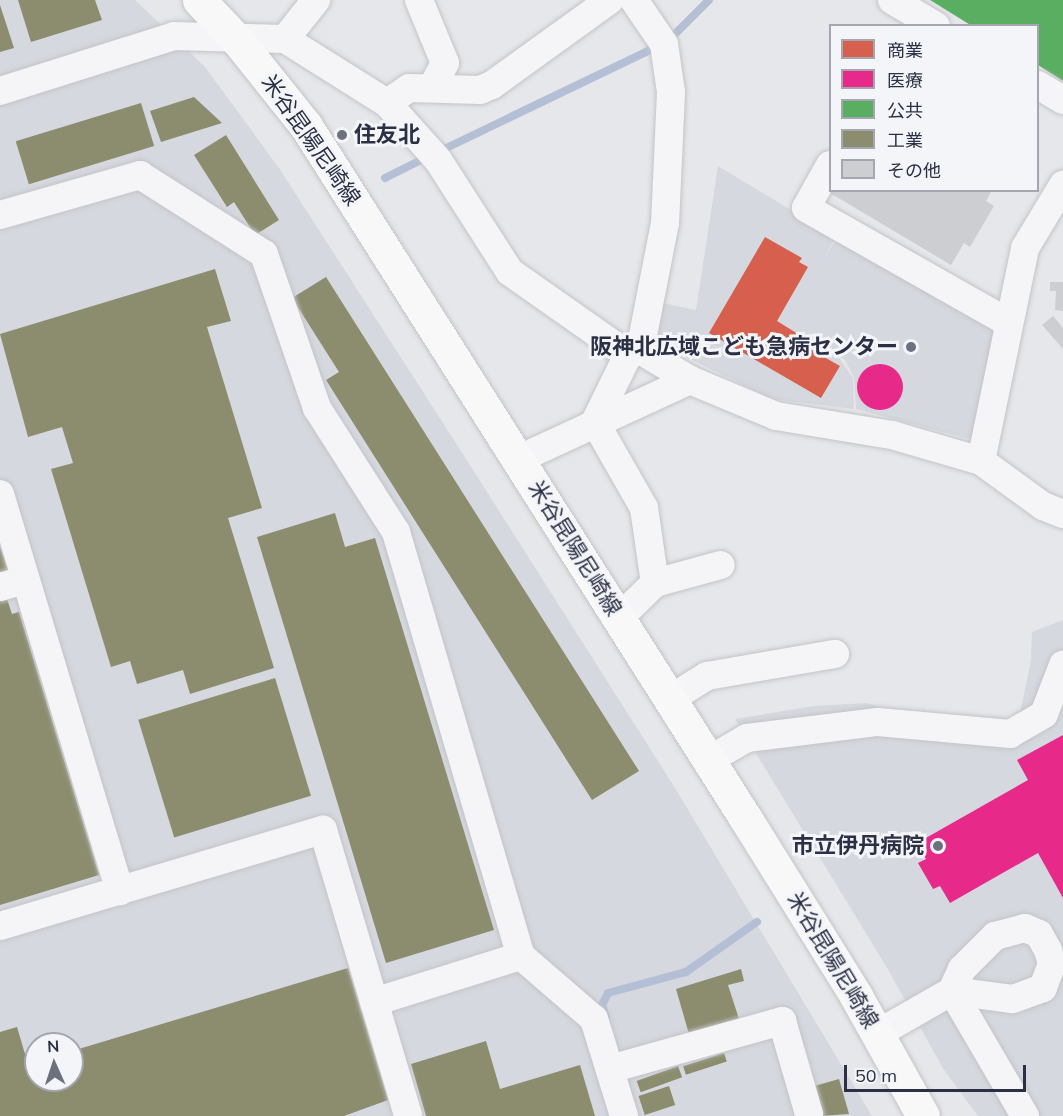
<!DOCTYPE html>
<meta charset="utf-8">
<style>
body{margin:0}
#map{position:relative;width:1063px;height:1116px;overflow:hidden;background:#e6e7ea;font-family:Mulish,"Noto Sans JP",sans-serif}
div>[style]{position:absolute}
.built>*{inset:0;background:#d6d8df}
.shops>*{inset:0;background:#d6604d}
.health>*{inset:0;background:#e7298a}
.round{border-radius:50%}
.public>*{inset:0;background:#5aae61}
.industry>*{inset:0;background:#8c8c6e;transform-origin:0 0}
.stream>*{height:8px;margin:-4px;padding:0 4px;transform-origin:4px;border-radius:4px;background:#b4bfd5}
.building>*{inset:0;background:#cdced2}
.roads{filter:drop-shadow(0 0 2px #c3c4c8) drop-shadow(0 0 2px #c3c4c8)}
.minor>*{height:28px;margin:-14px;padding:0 14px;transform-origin:14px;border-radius:14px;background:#f5f5f7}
.major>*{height:33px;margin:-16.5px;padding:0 16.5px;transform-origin:16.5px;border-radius:16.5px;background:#f8f8f8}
.dots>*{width:16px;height:16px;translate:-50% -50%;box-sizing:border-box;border:3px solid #f4f5f9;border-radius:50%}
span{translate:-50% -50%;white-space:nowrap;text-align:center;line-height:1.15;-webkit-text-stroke:6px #f4f5f9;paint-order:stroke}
.poi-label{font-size:22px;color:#2b3045;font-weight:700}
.left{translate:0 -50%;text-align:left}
.right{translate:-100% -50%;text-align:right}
.street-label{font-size:22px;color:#2b3045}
.legend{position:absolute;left:829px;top:24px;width:210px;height:168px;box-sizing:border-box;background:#f4f5f9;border:2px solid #a4a6b1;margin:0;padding:8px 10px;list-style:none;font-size:18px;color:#2b3045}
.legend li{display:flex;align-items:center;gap:12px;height:30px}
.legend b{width:30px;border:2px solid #a4a6b1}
.north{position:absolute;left:24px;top:1032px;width:60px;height:60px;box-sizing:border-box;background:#f4f5f9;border:2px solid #a4a6b1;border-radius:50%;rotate:357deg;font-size:16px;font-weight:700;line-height:24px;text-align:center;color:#2b3045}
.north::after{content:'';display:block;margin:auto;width:21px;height:27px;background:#6c707f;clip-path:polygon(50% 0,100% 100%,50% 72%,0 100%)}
.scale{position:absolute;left:844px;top:1065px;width:182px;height:27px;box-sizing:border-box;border:3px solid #2b3045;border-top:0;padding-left:8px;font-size:18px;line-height:21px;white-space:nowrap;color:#2b3045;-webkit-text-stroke:4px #f4f5f9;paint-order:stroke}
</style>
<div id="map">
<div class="built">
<div style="clip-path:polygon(evenodd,0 0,135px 0,205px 67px,279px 168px,461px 451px,675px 788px,872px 1116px,0 1116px,0 0,36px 1044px,72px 1044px,72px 1080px,36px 1080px,36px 1044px)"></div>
<div style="clip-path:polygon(718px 166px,836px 237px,824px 257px,837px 238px,1000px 333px,977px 441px,856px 409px,854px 378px,845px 360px,837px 355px,853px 378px,854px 409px,772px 399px,655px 342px,658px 302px,696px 310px)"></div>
<div style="clip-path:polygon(1063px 620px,1063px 1116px,978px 1116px,944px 1070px,886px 966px,735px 719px,814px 706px,867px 703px,898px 712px,1001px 726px,1019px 718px,1031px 661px,1032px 632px)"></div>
</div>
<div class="shops">
<div style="clip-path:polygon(765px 237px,802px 258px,799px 262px,808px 267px,777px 321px,798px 334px,794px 340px,840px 366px,821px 398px,709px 333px)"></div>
</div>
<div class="health">
<div class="round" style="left:857px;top:364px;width:46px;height:46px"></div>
<div style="clip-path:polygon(1063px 735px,1063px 898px,1038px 853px,950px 903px,940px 886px,933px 889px,918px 863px,926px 859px,917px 843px,1028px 780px,1017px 760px)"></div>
</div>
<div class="public">
<div style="clip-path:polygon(930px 0,1063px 0,1063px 81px,1038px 65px,1038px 26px,972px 26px)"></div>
</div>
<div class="industry">
<div style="clip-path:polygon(18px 0,95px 0,102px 20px,31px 42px)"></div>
<div style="clip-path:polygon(0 5px,14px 48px,0 52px)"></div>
<div style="clip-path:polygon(194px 97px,222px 123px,161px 142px,150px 111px)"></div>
<div style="left:141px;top:103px;width:45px;height:131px;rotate:73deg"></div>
<div style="clip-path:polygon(226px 135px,279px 220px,255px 235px,234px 202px,227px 207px,194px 155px)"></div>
<div style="clip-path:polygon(215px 269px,231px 321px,207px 327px,262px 508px,228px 518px,274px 668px,190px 694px,183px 670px,137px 684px,130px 661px,111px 667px,51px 469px,73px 463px,62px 427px,28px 437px,0 334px)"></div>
<div style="clip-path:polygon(326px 277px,639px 771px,592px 800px,326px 380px,339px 372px,292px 298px)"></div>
<div style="clip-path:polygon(335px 513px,345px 547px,375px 538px,494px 930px,386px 963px,257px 537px)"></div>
<div style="clip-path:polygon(0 547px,9px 574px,0 576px)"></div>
<div style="clip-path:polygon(6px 596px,12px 614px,19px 612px,99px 875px,0 905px,0 598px)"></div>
<div style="left:275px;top:678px;width:123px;height:143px;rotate:73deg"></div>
<div style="clip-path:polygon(348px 968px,388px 1100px,344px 1116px,0 1116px,0 1032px,17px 1027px,28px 1064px,36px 1062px,36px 1080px,72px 1080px,72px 1051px)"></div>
<div style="clip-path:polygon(741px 969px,744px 981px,728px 985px,739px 1019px,689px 1034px,676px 989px)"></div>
<div style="clip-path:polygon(486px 1041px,500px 1089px,580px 1065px,595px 1116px,426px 1116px,411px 1064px)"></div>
<div style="left:724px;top:1053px;width:9px;height:43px;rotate:72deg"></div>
<div style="left:678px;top:1066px;width:12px;height:44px;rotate:70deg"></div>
<div style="clip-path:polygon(839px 1079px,849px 1114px,819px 1116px,811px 1087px)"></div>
<div style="left:669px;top:1086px;width:20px;height:32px;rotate:72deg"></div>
</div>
<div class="stream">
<div style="left:438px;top:152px;width:231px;rotate:-25.7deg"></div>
<div style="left:646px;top:52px;width:30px;rotate:-30deg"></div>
<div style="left:672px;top:37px;width:52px;rotate:-45deg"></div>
<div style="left:385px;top:178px;width:47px;rotate:-26.6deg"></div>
<div style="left:606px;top:1017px;width:13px;rotate:-108deg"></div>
<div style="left:602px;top:1005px;width:13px;rotate:-63deg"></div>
<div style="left:608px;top:993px;width:81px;rotate:-15.1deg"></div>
<div style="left:686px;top:972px;width:87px;rotate:-35.2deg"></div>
</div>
<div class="building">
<div style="clip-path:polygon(825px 190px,992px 190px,986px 201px,994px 206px,970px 247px,964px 243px,951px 265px)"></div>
<div style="clip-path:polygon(1050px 282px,1063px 282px,1063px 311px,1055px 310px,1056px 291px,1050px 291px)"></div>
<div style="clip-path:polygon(1053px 316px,1063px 328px,1063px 349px,1042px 325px)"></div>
</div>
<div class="roads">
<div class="minor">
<div style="left:419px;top:0;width:68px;rotate:67.6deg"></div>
<div style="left:445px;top:63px;width:27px;rotate:118deg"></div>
<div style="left:634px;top:0;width:53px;rotate:55.7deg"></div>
<div style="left:664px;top:44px;width:49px;rotate:81.7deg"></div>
<div style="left:671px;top:92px;width:131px;rotate:92.6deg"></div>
<div style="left:665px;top:223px;width:129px;rotate:101.1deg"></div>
<div style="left:892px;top:0;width:51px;rotate:30.6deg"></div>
<div style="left:285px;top:39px;width:50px;rotate:-51.5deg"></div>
<div style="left:1038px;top:85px;width:29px;rotate:31deg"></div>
<div style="left:0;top:91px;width:182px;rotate:-17.5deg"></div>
<div style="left:174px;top:36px;width:111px;rotate:1.5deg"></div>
<div style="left:285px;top:39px;width:120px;rotate:32.1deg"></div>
<div style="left:387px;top:103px;width:76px;rotate:48.2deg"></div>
<div style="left:438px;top:160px;width:133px;rotate:57.3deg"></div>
<div style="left:510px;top:272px;width:144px;rotate:35.1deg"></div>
<div style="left:387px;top:103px;width:27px;rotate:-34deg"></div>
<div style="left:409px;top:88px;width:71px;rotate:1.6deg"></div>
<div style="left:480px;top:90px;width:13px;rotate:-23deg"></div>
<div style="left:492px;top:85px;width:145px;rotate:-35.8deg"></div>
<div style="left:830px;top:165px;width:49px;rotate:119.2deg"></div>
<div style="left:806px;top:208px;width:233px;rotate:29.5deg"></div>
<div style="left:0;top:215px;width:146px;rotate:-15.9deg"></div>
<div style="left:140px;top:175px;width:147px;rotate:32.5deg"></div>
<div style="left:264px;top:254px;width:163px;rotate:71deg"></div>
<div style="left:317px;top:408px;width:147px;rotate:57.5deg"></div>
<div style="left:396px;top:532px;width:442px;rotate:73.6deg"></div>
<div style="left:521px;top:956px;width:96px;rotate:40.8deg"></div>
<div style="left:594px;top:1019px;width:102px;rotate:72.8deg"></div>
<div style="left:595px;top:422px;width:75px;rotate:-63.8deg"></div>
<div style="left:628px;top:355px;width:13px;rotate:-23deg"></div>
<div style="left:640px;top:350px;width:58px;rotate:31deg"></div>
<div style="left:690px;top:380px;width:93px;rotate:22.7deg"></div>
<div style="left:776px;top:416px;width:118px;rotate:9.3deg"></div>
<div style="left:892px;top:435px;width:93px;rotate:16.3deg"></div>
<div style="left:981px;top:461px;width:77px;rotate:36deg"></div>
<div style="left:1043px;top:506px;width:22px;rotate:22deg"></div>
<div style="left:595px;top:422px;width:99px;rotate:60.3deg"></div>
<div style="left:644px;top:508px;width:76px;rotate:81.7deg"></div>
<div style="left:655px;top:583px;width:50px;rotate:135.8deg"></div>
<div style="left:519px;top:459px;width:188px;rotate:-24.8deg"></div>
<div style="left:981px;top:461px;width:217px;rotate:-78.3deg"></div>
<div style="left:1025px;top:248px;width:74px;rotate:-58.9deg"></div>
<div style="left:0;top:494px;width:415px;rotate:73.2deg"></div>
<div style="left:655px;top:583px;width:68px;rotate:-15.3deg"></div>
<div style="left:0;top:587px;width:26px;rotate:-16deg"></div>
<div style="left:670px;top:699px;width:44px;rotate:-31.9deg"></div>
<div style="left:707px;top:676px;width:130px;rotate:-9.8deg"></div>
<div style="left:709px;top:760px;width:44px;rotate:-30.1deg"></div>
<div style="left:747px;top:738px;width:132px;rotate:-7deg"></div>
<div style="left:878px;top:722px;width:133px;rotate:5.2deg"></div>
<div style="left:1010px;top:734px;width:39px;rotate:-30deg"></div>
<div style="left:1044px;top:714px;width:53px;rotate:-68.8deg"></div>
<div style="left:0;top:926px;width:337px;rotate:-16.6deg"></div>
<div style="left:323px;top:830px;width:298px;rotate:73.4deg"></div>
<div style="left:952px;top:991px;width:145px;rotate:59.7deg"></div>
<div style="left:374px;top:1002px;width:154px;rotate:-17.4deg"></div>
<div style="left:877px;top:1034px;width:86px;rotate:-29.8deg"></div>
<div style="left:952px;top:991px;width:24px;rotate:-66deg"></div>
<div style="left:962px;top:969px;width:47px;rotate:-45deg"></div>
<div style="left:995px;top:936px;width:31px;rotate:-15deg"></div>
<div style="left:1025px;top:928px;width:15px;rotate:23deg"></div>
<div style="left:1039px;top:934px;width:18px;rotate:61deg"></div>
<div style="left:1048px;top:950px;width:15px;rotate:74deg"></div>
<div style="left:1052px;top:964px;width:26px;rotate:111deg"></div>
<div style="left:1043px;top:988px;width:33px;rotate:160deg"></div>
<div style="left:1012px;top:999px;width:61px;rotate:-172.4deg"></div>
<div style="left:610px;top:1069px;width:179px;rotate:-15.6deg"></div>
<div style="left:782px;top:1021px;width:97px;rotate:73.8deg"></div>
</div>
<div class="major">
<div style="left:199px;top:0;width:57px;rotate:46.4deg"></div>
<div style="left:238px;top:41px;width:109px;rotate:51.3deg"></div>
<div style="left:306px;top:126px;width:821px;rotate:57.59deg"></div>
<div style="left:746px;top:819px;width:208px;rotate:58.1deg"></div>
<div style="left:856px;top:996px;width:137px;rotate:60.8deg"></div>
</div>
</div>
<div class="dots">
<div style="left:342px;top:135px;background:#6c707f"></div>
<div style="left:911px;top:347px;background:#6c707f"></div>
<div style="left:938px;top:846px;background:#6c707f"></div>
</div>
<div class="poi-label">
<span class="left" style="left:354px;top:135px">住友北</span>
<span class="right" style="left:898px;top:347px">阪神北広域こども急病センター</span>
<span class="right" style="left:924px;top:846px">市立伊丹病院</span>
</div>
<div class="street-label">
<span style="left:311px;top:140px;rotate:55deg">米谷昆陽尼崎線</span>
<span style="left:575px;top:548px;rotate:58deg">米谷昆陽尼崎線</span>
<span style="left:833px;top:960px;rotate:59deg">米谷昆陽尼崎線</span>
</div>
<ul class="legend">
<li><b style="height:16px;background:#d6604d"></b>商業</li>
<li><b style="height:16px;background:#e7298a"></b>医療</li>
<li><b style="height:16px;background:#5aae61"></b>公共</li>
<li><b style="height:16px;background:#8c8c6e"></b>工業</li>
<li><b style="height:16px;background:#cdced2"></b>その他</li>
</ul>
<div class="north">N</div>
<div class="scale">50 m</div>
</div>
